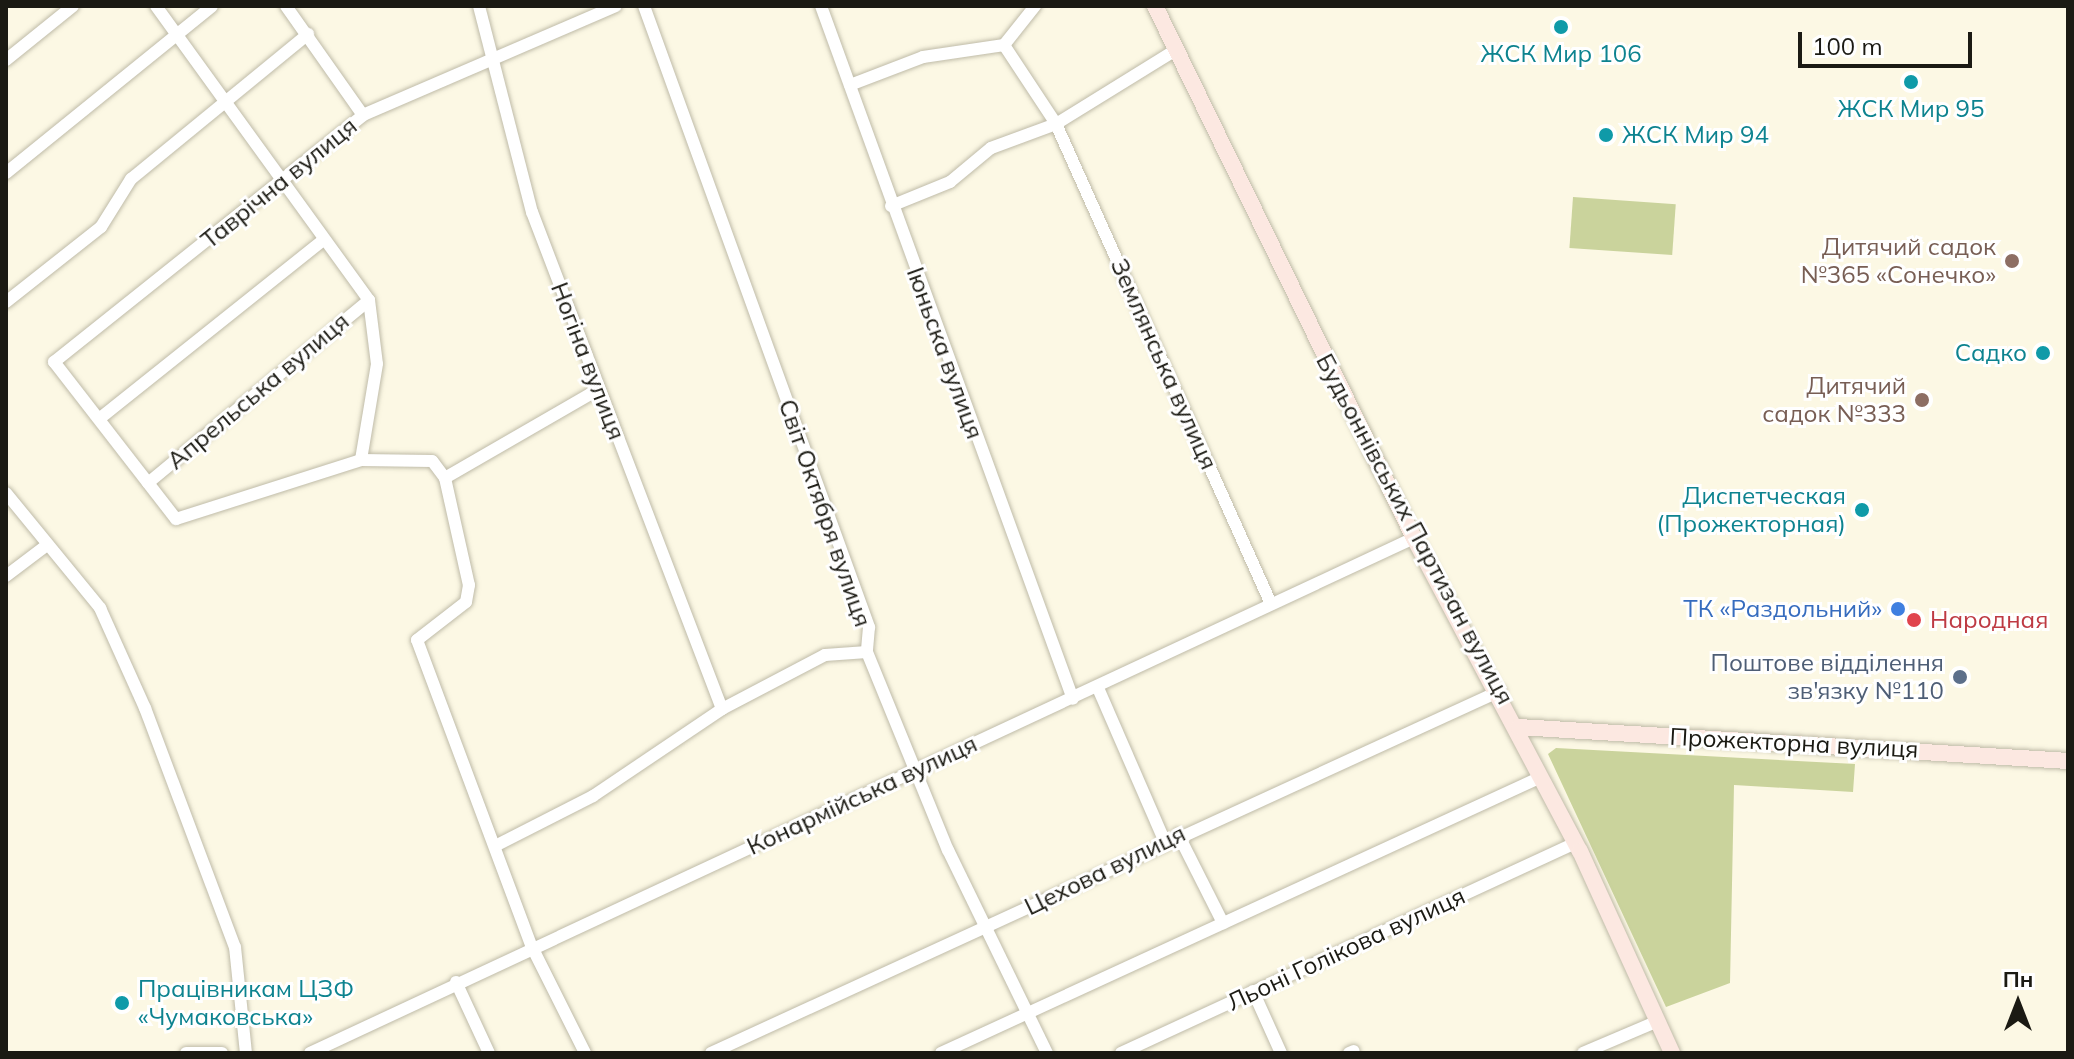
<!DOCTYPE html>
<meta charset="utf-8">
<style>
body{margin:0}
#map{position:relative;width:2074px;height:1059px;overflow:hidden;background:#fcf8e4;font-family:Mulish,sans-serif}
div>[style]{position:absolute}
.green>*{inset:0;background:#cad39c;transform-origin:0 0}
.roads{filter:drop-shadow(0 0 2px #bfbba8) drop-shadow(0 0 2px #bfbba8)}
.street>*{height:12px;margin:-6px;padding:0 6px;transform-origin:6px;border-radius:6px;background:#fff}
.secondary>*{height:16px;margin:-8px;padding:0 8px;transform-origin:8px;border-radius:8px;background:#fce8e1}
.dots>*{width:22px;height:22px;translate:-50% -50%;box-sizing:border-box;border:4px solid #fff;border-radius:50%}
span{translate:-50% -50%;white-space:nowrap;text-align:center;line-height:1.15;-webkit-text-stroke:6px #fff;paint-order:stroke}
.culture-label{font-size:24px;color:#0d838f}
.left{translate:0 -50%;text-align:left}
.right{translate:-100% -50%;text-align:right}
.street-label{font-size:24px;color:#1b1a13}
.education-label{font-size:24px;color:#785e54}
.shop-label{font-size:24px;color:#366cbe}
.health-label{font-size:24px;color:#be3a42}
.service-label{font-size:24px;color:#4e5e75}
.frame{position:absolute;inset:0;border:8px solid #1b1a13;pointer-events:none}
.north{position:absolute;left:1978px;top:963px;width:80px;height:80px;-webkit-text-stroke:6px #fff;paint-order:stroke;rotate:0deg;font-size:22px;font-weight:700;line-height:32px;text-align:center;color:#1b1a13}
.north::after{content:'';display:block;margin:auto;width:28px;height:36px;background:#1b1a13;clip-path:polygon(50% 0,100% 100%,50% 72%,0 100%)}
.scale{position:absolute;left:1798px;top:32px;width:174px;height:36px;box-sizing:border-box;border:4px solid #1b1a13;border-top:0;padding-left:10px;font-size:24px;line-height:28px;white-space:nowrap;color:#1b1a13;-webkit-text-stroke:6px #fff;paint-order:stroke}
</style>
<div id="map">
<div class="green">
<div style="left:1573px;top:197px;width:103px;height:51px;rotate:4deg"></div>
<div style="clip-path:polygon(1556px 748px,1855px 764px,1853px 792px,1734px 785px,1730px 983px,1666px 1007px,1548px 754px)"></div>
</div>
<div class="roads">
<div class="street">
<div style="left:156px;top:6px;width:363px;rotate:54.1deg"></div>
<div style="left:369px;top:300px;width:64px;rotate:82.9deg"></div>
<div style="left:377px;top:364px;width:97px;rotate:99.5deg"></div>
<div style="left:286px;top:6px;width:133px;rotate:54.8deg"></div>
<div style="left:479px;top:6px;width:213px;rotate:75.6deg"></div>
<div style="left:532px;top:212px;width:532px;rotate:69.08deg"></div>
<div style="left:644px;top:6px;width:661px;rotate:70.08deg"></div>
<div style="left:869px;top:627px;width:25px;rotate:95deg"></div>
<div style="left:867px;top:652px;width:214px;rotate:67.8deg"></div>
<div style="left:948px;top:850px;width:226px;rotate:64deg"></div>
<div style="left:821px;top:6px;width:737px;rotate:70.02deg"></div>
<div style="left:1004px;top:45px;width:95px;rotate:56.6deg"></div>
<div style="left:1056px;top:124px;width:526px;rotate:65.87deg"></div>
<div style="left:6px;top:60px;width:86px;rotate:-38.9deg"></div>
<div style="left:850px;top:85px;width:78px;rotate:-21deg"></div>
<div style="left:923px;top:57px;width:82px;rotate:-8.4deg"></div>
<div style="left:1004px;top:45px;width:50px;rotate:-51.5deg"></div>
<div style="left:6px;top:173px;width:265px;rotate:-39deg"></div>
<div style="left:891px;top:206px;width:64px;rotate:-22.1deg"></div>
<div style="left:950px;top:182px;width:53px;rotate:-39.7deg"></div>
<div style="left:991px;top:148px;width:69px;rotate:-20.3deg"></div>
<div style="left:1056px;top:124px;width:139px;rotate:-31.7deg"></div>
<div style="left:6px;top:302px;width:121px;rotate:-38.3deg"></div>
<div style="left:101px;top:227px;width:57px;rotate:-58deg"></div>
<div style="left:131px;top:179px;width:229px;rotate:-39.3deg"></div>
<div style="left:599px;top:389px;width:178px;rotate:150deg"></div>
<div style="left:445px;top:478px;width:21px;rotate:-127deg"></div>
<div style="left:432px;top:461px;width:71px;rotate:-179.2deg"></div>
<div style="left:361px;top:460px;width:194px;rotate:162.3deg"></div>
<div style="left:176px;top:519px;width:199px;rotate:-127.8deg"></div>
<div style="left:54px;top:362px;width:396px;rotate:-38.6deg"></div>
<div style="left:363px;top:115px;width:275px;rotate:-23.3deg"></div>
<div style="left:99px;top:419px;width:284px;rotate:-38.6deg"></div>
<div style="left:445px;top:478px;width:110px;rotate:77.4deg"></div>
<div style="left:469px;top:585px;width:17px;rotate:100deg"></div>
<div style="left:466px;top:602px;width:62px;rotate:142.2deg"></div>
<div style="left:417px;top:640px;width:328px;rotate:69.5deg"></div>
<div style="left:532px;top:947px;width:119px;rotate:63.4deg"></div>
<div style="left:148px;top:483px;width:287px;rotate:-39.6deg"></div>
<div style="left:6px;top:493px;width:149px;rotate:50.7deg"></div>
<div style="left:100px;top:608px;width:110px;rotate:65.8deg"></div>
<div style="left:145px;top:708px;width:255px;rotate:69.4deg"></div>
<div style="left:235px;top:947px;width:107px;rotate:84.1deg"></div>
<div style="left:6px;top:576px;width:51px;rotate:-37.1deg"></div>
<div style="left:1098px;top:688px;width:166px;rotate:66.5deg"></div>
<div style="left:1178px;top:834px;width:100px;rotate:63.2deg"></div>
<div style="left:495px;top:846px;width:110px;rotate:-27deg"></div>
<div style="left:593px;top:796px;width:156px;rotate:-34deg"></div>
<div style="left:722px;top:709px;width:116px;rotate:-27.7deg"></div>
<div style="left:825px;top:655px;width:42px;rotate:-4.1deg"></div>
<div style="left:456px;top:982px;width:78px;rotate:65.1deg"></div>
<div style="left:1253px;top:991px;width:68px;rotate:65.7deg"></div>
<div style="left:186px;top:1053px;width:36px"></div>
<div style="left:310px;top:1053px;width:1218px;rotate:-25.01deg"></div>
<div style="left:711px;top:1053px;width:868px;rotate:-24.65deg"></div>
<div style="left:941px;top:1053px;width:660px;rotate:-24.7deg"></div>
<div style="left:1121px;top:1053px;width:497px;rotate:-24.8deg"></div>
<div style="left:1349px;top:1053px;width:5px;rotate:-22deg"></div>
<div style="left:1583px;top:1053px;width:82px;rotate:-23.1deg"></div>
</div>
<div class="secondary">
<div style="left:1155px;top:6px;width:592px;rotate:64.04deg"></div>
<div style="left:1414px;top:538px;width:354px;rotate:62.1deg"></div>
<div style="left:1580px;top:851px;width:222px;rotate:65.5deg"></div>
<div style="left:1519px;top:727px;width:550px;rotate:3.54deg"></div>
</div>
</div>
<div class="dots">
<div style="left:1561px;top:27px;background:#0f9aa8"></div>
<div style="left:1911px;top:82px;background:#0f9aa8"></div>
<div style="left:1606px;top:135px;background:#0f9aa8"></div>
<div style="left:2012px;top:261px;background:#8d6e63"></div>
<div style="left:2043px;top:353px;background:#0f9aa8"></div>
<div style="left:1922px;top:400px;background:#8d6e63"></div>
<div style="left:1862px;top:510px;background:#0f9aa8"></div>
<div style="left:1898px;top:609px;background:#3f7fe0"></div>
<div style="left:1914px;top:620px;background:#e0444e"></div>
<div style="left:1960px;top:677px;background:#5c6f8a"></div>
<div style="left:122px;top:1003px;background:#0f9aa8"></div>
</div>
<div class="culture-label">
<span style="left:1561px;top:54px">ЖСК Мир 106</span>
<span style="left:1911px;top:109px">ЖСК Мир 95</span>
<span class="left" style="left:1622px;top:135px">ЖСК Мир 94</span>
<span class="right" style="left:2027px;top:353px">Садко</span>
<span class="right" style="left:1846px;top:510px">Диспетческая<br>(Прожекторная)</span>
<span class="left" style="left:138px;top:1003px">Працівникам ЦЗФ<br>«Чумаковська»</span>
</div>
<div class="street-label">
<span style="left:279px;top:183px;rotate:-39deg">Таврічна вулиця</span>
<span style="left:945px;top:353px;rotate:70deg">Iюньска вулиця</span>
<span style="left:588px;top:361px;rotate:69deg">Ногіна вулиця</span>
<span style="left:1164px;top:364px;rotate:66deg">Землянська вулиця</span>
<span style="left:258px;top:391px;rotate:-40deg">Апрельська вулиця</span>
<span style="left:825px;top:513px;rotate:71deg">Світ Октября вулиця</span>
<span style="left:1415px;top:529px;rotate:62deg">Будьоннівських Партизан вулиця</span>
<span style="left:1794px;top:743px;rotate:3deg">Прожекторна вулиця</span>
<span style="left:862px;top:795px;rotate:-25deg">Конармійська вулиця</span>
<span style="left:1105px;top:870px;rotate:-26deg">Цехова вулиця</span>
<span style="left:1346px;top:949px;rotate:-25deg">Льоні Голікова вулиця</span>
</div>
<div class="education-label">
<span class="right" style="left:1996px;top:261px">Дитячий садок<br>№365 «Сонечко»</span>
<span class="right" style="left:1906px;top:400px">Дитячий<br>садок №333</span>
</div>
<div class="shop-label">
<span class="right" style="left:1882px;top:609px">ТК «Раздольний»</span>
</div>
<div class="health-label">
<span class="left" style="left:1930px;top:620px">Народная</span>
</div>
<div class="service-label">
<span class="right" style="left:1944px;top:677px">Поштове відділення<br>зв'язку №110</span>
</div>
<div class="frame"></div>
<div class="north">Пн</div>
<div class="scale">100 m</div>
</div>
